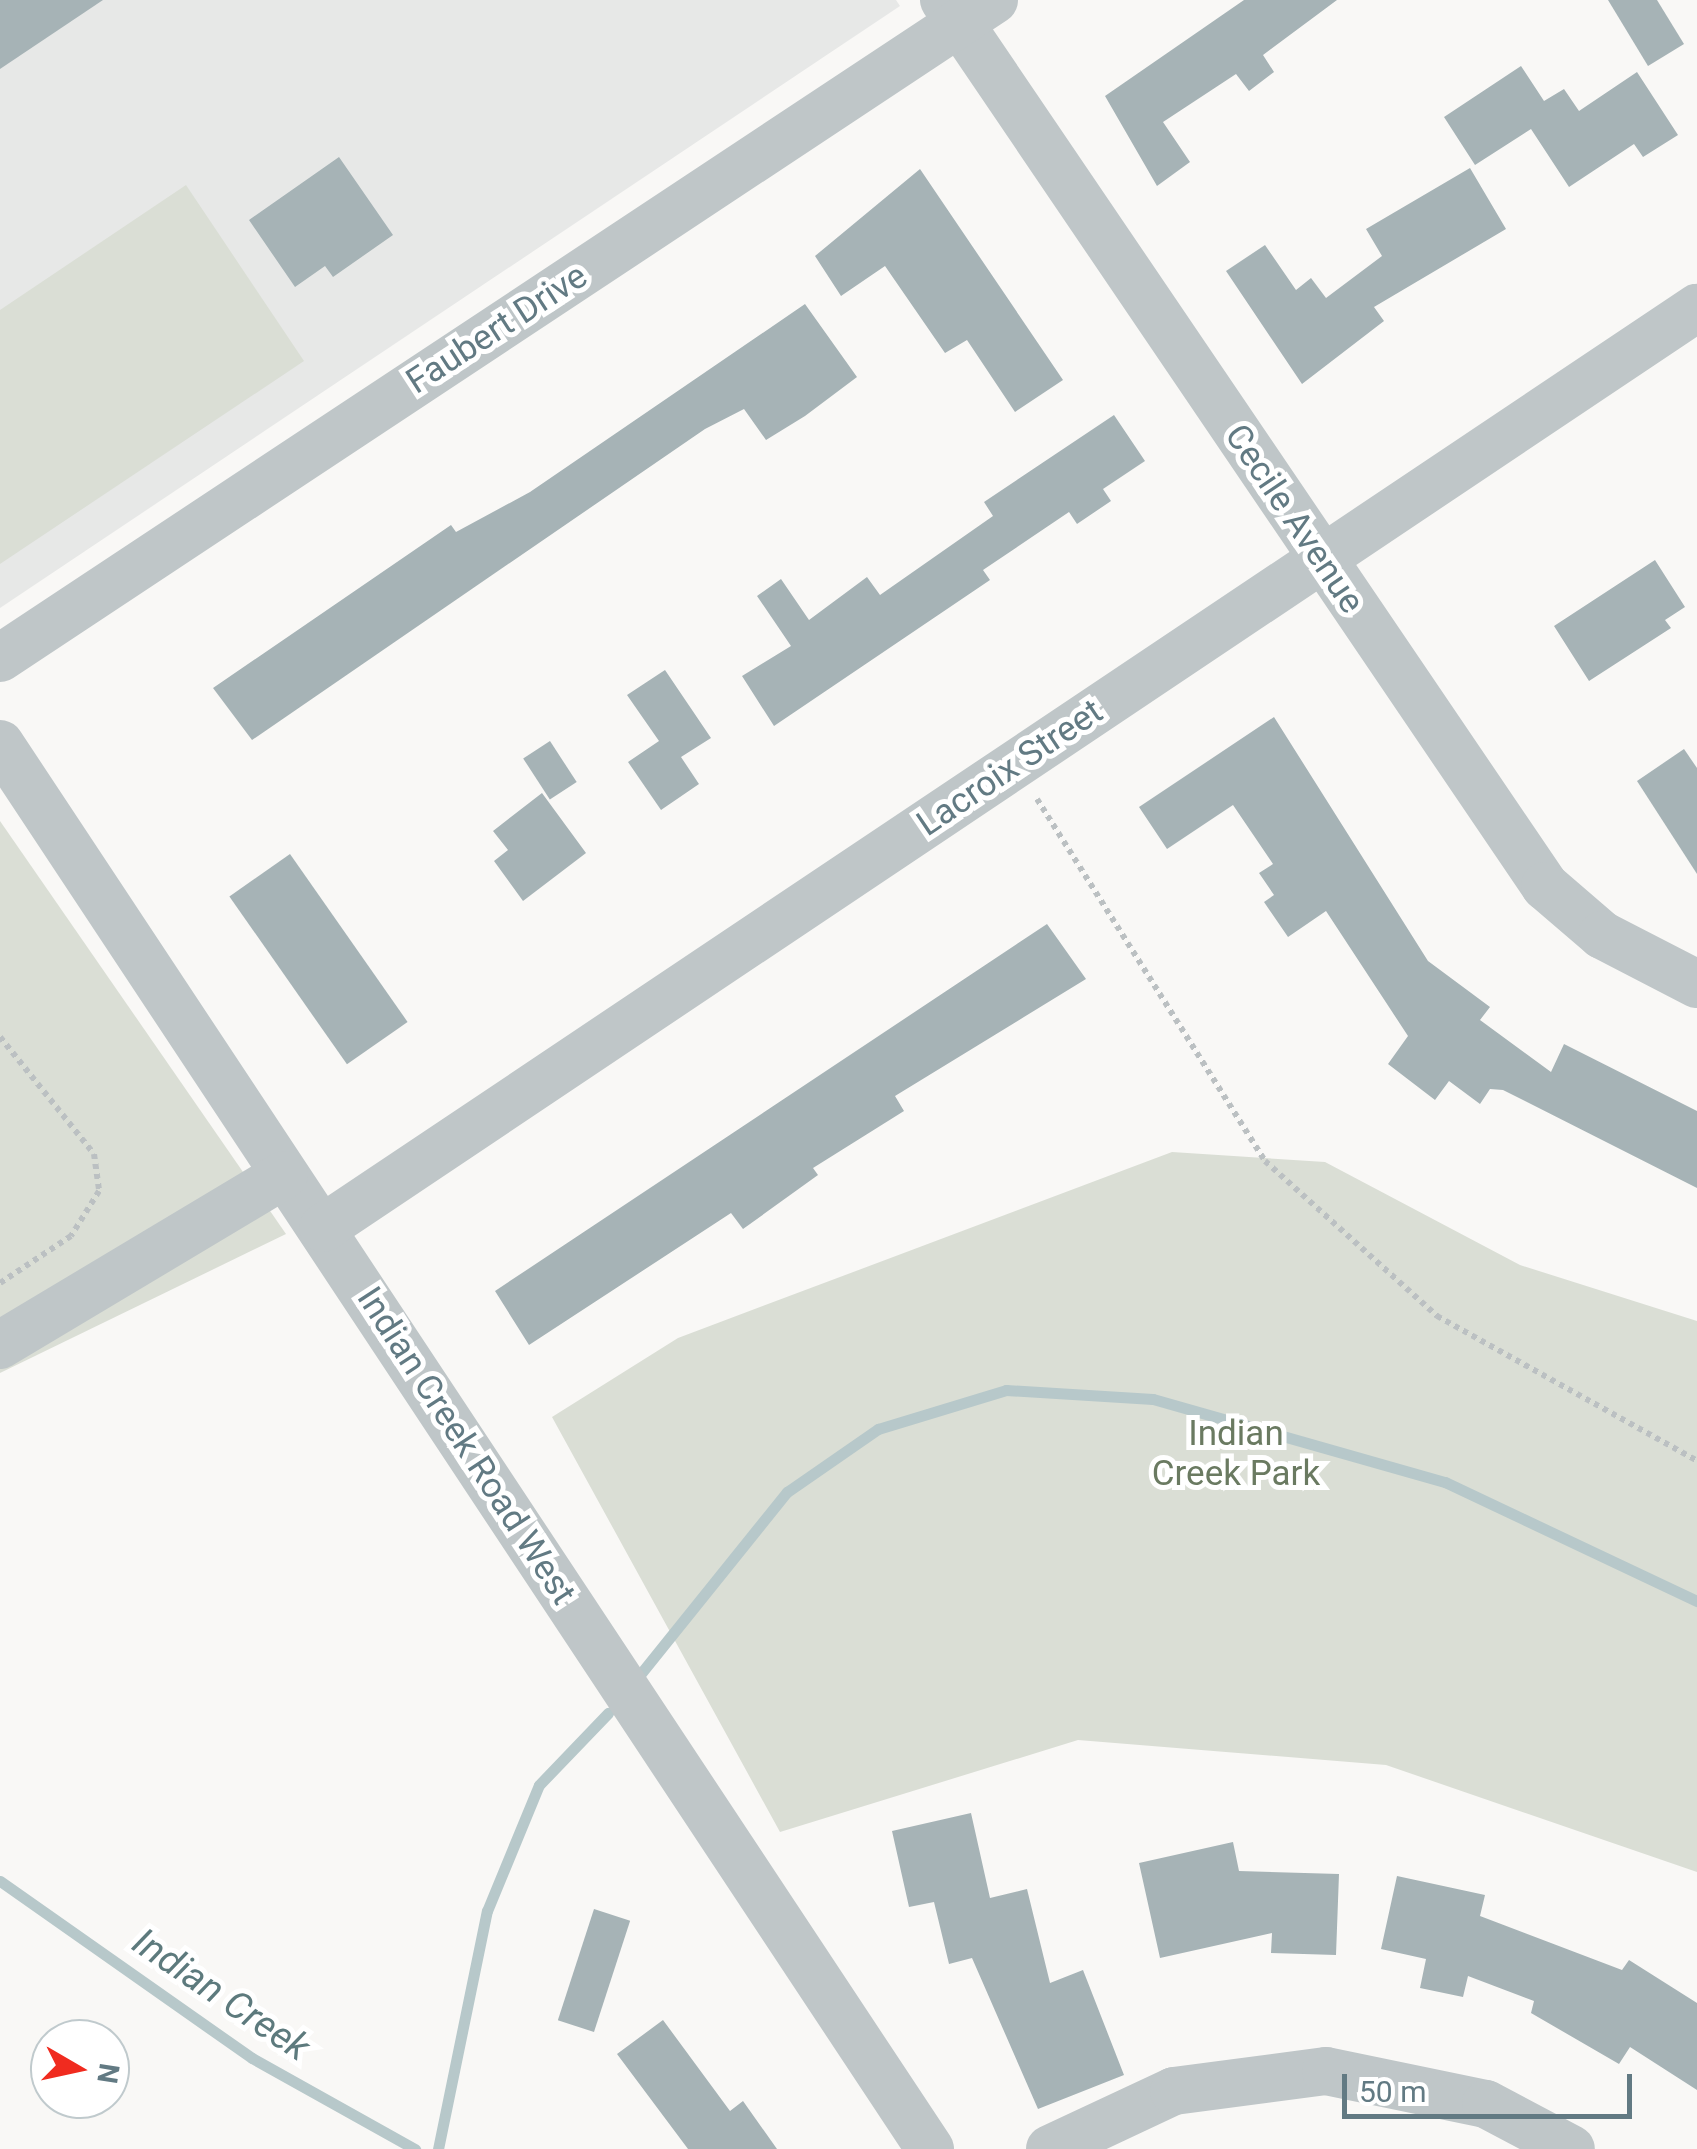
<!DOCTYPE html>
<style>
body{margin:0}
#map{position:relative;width:1697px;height:2149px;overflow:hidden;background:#f9f8f6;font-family:Roboto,sans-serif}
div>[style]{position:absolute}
.built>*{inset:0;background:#e7e8e7}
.green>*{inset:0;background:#daded5}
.stream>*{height:11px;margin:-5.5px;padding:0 5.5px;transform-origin:5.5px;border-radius:5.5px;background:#b7c8ca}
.building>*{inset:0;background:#a6b3b6;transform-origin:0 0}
.path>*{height:6px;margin-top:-3px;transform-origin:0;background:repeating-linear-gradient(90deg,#bbc0c2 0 5px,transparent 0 10px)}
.minor>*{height:48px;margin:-24px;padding:0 24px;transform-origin:24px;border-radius:24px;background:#bfc6c8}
span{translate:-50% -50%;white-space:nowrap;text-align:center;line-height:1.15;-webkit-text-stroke:10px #fff;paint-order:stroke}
.street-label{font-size:35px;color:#627a83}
.park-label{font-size:35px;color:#6a7a61}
.water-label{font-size:38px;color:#5d7a7d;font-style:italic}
.north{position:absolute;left:30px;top:2019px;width:100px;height:100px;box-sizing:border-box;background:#fff;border:2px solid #c0cacd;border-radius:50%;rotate:99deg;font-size:28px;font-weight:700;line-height:40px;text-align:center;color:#627a83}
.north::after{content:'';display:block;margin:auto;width:35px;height:45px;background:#f02b1f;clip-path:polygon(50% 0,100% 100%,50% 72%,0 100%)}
.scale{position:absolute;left:1342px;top:2074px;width:290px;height:45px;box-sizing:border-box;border:5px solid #627a83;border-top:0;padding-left:12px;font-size:30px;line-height:35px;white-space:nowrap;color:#627a83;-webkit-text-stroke:8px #fff;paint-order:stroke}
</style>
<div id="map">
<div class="built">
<div style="clip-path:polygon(0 0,896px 0,900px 6px,0 608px)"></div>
</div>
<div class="green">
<div style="clip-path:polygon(186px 185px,304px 361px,0 564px,0 310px)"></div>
<div style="clip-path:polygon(0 821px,286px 1234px,0 1373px)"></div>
<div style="clip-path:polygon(1172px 1152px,1325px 1162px,1520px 1265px,1697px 1321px,1697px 1872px,1386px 1765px,1078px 1740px,780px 1832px,552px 1417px,678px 1338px)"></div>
</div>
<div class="stream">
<div style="left:634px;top:1682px;width:244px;rotate:-51.2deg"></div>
<div style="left:787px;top:1492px;width:111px;rotate:-34.7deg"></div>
<div style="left:878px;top:1429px;width:134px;rotate:-16.9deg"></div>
<div style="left:1006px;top:1390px;width:147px;rotate:3.5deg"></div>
<div style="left:1153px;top:1399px;width:304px;rotate:15.9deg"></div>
<div style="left:1445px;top:1482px;width:279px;rotate:25.3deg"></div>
<div style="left:0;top:1881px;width:308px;rotate:35.1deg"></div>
<div style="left:252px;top:2058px;width:187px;rotate:29.2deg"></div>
<div style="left:438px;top:2149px;width:243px;rotate:-78.4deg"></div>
<div style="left:487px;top:1911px;width:136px;rotate:-67.6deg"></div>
<div style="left:539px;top:1785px;width:100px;rotate:-46.2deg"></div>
</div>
<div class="building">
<div style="clip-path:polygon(0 0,103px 0,0 69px)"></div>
<div style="clip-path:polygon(1244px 0,1337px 0,1263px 55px,1274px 72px,1249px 91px,1236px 74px,1163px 122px,1190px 162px,1157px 186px,1105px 96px)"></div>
<div style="clip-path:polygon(1608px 0,1657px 0,1684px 44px,1648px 66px)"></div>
<div style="clip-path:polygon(1521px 66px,1544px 101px,1564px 89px,1579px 111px,1637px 72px,1678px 135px,1643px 157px,1634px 144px,1569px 187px,1531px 129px,1475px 165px,1444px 117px)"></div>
<div style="clip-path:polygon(339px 157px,393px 235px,333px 277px,325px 266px,295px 287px,249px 220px)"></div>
<div style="clip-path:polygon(1470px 168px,1506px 229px,1374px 307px,1384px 321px,1302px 384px,1226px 271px,1265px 245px,1296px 290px,1311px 278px,1326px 298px,1382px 256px,1366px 229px)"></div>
<div style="clip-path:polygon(920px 169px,1063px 380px,1015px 412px,967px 340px,945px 353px,885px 266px,841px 296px,815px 256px)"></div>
<div style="clip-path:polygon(805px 304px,857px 377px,805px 416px,766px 440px,744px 409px,705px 429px,252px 740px,213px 688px,451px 525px,456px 532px,530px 492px)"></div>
<div style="clip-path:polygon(1114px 415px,1145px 461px,1103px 489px,1111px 501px,1077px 524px,1069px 512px,983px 570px,990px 580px,774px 726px,742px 676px,791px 646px,757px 596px,781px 579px,809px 620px,867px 577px,880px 595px,993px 516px,984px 502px)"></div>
<div style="clip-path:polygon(1655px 560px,1685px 607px,1665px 620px,1671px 628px,1589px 681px,1554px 626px)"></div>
<div style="clip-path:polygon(665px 670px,711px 738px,681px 757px,699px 784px,661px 810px,628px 762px,659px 741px,627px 695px)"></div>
<div style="clip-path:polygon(1274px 717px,1428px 961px,1490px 1007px,1480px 1020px,1551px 1072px,1564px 1044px,1697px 1111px,1697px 1188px,1503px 1090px,1490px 1089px,1480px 1104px,1449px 1081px,1435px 1100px,1388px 1064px,1408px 1036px,1326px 911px,1288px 937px,1264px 902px,1274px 895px,1259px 873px,1273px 864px,1233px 805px,1167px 849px,1139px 807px)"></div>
<div style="left:550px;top:741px;width:49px;height:32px;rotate:57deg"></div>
<div style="clip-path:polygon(1684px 749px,1697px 768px,1697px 874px,1637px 781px)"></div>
<div style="clip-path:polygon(542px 793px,586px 853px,523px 901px,494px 861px,508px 850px,493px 831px)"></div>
<div style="left:290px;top:854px;width:205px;height:74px;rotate:55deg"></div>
<div style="clip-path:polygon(1047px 924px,1086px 979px,895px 1096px,904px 1111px,813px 1168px,818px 1175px,743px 1229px,731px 1213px,529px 1345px,495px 1291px)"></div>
<div style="clip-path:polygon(971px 1813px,990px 1898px,1027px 1889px,1050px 1983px,1083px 1970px,1124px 2075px,1038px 2109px,972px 1958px,949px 1964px,934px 1902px,909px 1907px,892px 1831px)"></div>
<div style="clip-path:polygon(1233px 1842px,1239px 1871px,1339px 1874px,1336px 1955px,1271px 1953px,1272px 1933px,1160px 1958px,1139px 1863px)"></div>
<div style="clip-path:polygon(1397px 1876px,1485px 1895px,1480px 1916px,1622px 1970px,1629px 1960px,1697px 2003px,1697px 2090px,1630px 2047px,1619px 2064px,1531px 2013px,1534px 2001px,1468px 1976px,1463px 1997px,1420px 1988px,1426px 1959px,1381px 1949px)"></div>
<div style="left:594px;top:1909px;width:38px;height:117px;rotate:18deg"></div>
<div style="clip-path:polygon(663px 2020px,730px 2111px,743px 2101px,777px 2149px,688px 2149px,617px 2054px)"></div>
</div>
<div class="path">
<div style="left:1037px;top:799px;width:428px;rotate:57.8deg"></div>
<div style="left:1265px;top:1161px;width:232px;rotate:42deg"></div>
<div style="left:1437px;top:1316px;width:298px;rotate:29.1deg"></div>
<div style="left:0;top:1037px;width:150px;rotate:51.2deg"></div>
<div style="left:94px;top:1154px;width:37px;rotate:82deg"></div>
<div style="left:99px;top:1191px;width:53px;rotate:121.9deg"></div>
<div style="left:71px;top:1236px;width:85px;rotate:146.5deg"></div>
</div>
<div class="minor">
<div style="left:944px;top:0;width:1071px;rotate:55.85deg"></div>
<div style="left:1545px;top:886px;width:75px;rotate:40.7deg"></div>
<div style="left:1602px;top:935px;width:107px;rotate:27.3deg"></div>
<div style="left:0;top:658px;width:1192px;rotate:-33.5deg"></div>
<div style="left:0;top:744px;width:1685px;rotate:56.5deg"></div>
<div style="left:323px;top:1228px;width:1654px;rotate:-33.81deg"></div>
<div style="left:0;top:1345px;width:331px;rotate:-30.9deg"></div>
<div style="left:1050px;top:2149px;width:137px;rotate:-25.1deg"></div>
<div style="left:1174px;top:2091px;width:153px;rotate:-7.5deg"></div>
<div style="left:1326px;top:2071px;width:163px;rotate:11.7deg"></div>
<div style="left:1486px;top:2104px;width:96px;rotate:27.9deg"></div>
</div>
<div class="street-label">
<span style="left:497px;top:329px;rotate:-33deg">Faubert Drive</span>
<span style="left:1294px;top:519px;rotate:56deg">Cecile Avenue</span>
<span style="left:1010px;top:768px;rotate:-34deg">Lacroix Street</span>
<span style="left:466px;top:1446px;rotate:57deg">Indian Creek Road West</span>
</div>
<div class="park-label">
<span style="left:1236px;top:1454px">Indian<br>Creek Park</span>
</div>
<div class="water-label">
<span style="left:221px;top:1995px;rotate:34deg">Indian Creek</span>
</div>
<div class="north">N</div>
<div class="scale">50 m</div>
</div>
